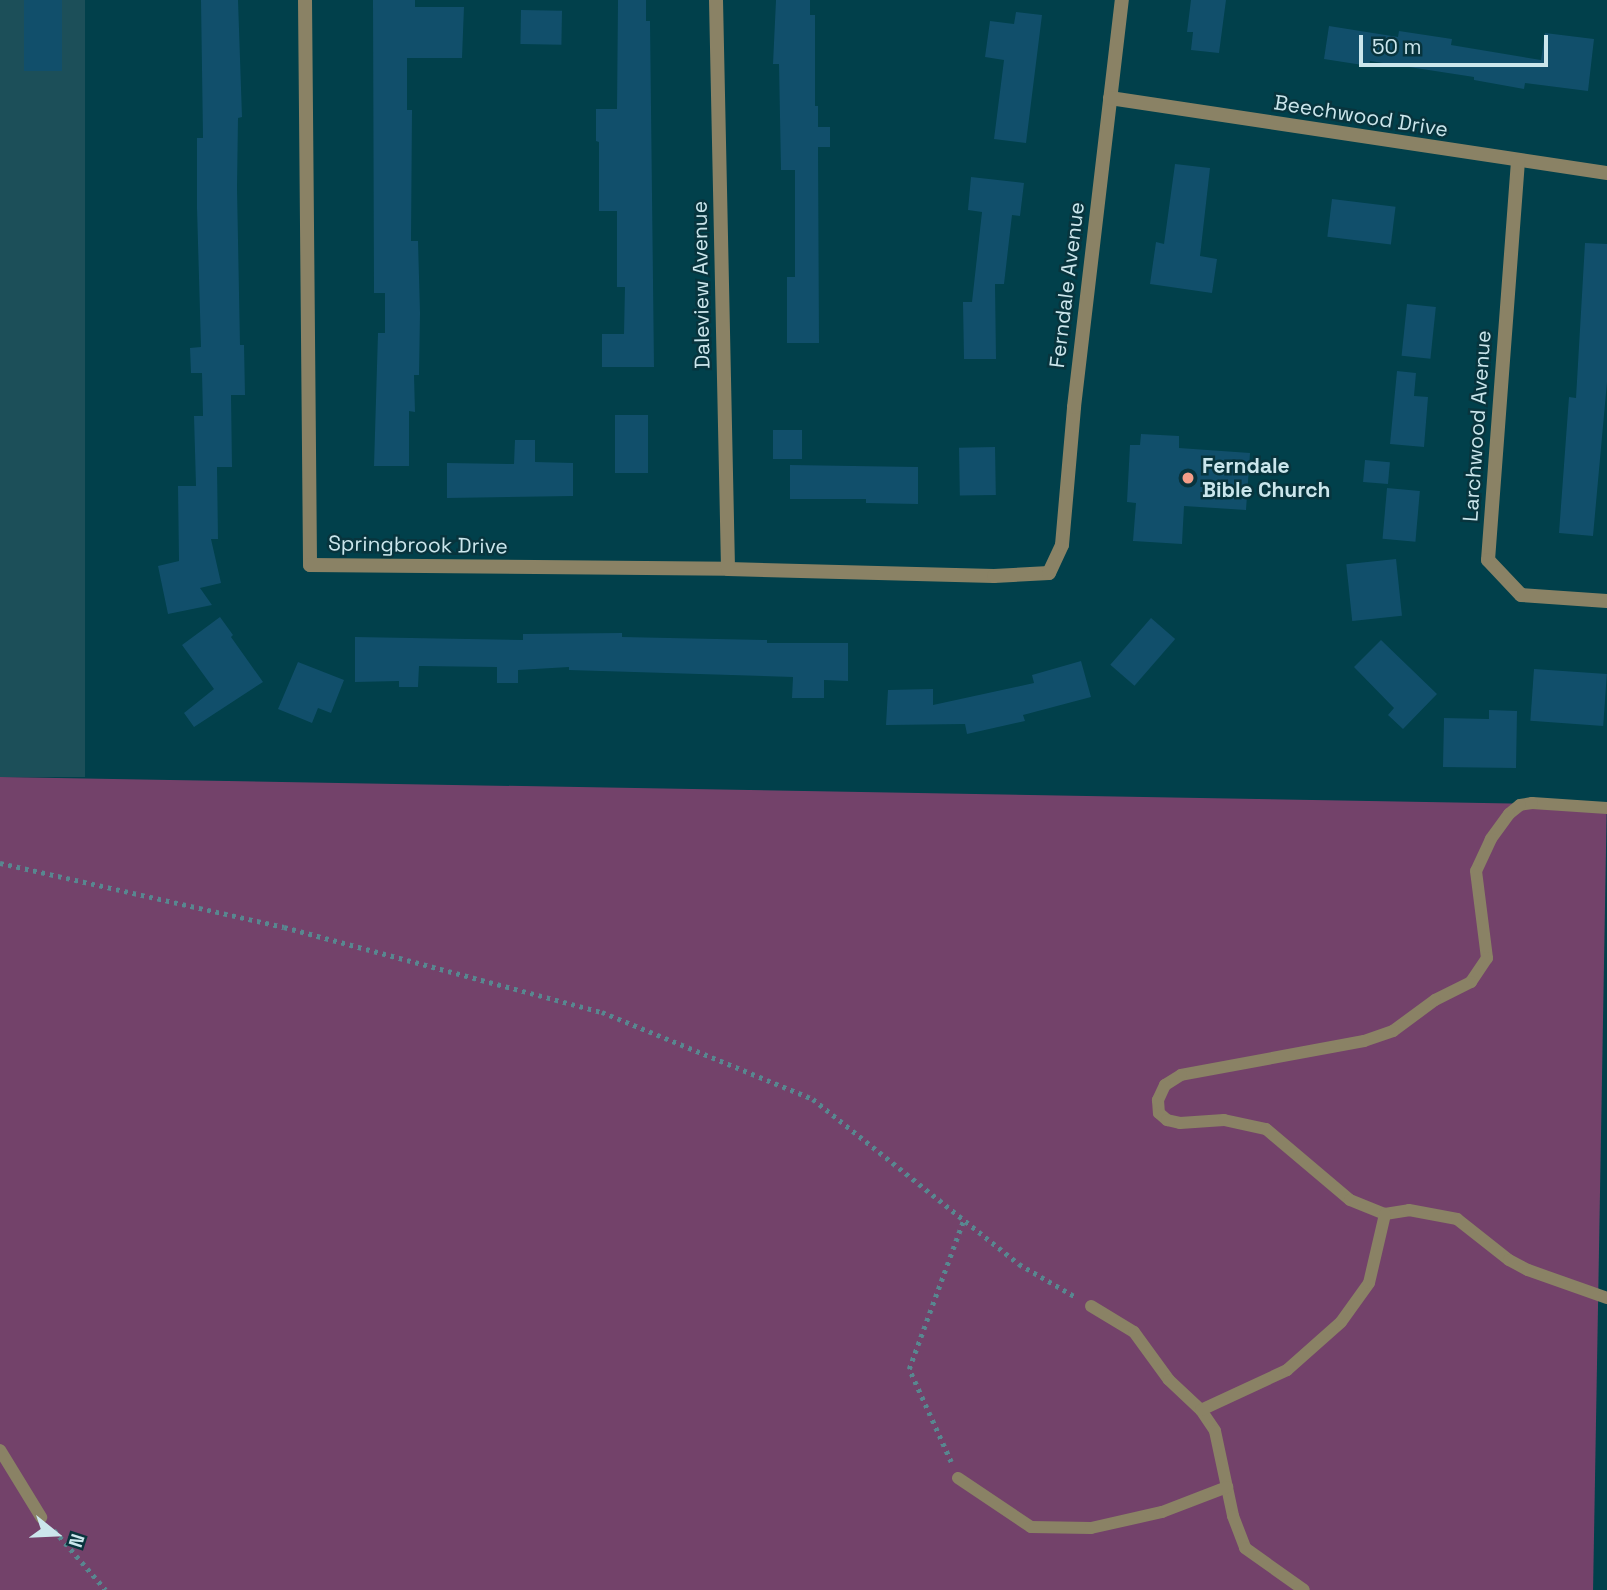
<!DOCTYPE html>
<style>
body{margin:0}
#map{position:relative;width:1607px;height:1590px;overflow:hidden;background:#01404b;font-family:"Space Grotesk",sans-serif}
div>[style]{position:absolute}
.built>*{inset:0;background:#1c4f59;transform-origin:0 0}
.green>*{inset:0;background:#73426a;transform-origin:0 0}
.building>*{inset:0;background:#114f6b;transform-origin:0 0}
.path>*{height:4.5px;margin-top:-2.25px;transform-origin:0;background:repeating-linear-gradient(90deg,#588790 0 3.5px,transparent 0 8.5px)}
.lane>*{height:12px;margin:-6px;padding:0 6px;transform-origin:6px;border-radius:6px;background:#8a8265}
.street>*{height:14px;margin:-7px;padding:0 7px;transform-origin:7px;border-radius:7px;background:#8a8265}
.dots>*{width:19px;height:19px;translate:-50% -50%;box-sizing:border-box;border:4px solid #08343d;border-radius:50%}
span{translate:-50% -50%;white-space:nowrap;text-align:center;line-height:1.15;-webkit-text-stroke:5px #08343d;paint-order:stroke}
.street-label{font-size:21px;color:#cbe6ec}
.poi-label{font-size:21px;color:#cbe6ec;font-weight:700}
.left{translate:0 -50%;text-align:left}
.north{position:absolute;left:21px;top:1499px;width:70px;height:70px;-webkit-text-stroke:5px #08343d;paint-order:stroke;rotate:108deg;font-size:19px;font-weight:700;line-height:28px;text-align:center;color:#cbe6ec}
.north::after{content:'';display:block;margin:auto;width:24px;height:32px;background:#cbe6ec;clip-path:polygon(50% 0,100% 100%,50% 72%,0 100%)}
.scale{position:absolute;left:1359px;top:35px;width:189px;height:32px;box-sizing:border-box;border:4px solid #cbe6ec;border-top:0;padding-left:9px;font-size:21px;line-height:24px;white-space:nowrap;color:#cbe6ec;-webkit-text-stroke:5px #08343d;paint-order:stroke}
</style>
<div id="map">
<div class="built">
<div style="left:0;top:0;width:85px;height:777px"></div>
</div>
<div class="green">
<div style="left:0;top:777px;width:1607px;height:813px;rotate:1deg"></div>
</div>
<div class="building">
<div style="left:24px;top:0;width:38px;height:71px"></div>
<div style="clip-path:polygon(201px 0,238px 0,242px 117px,238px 118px,237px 188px,240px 345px,244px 345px,245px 395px,231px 395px,232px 467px,217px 467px,218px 539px,211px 539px,221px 583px,200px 588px,212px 605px,168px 614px,158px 566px,179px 561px,178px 486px,196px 486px,194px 416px,203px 416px,202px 373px,191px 373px,190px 348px,201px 347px,197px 208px,197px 138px,203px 138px)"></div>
<div style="clip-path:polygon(373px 0,415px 0,415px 7px,464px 7px,462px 58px,407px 58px,407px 110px,412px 110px,411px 241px,418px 241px,420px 313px,419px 375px,414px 375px,415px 412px,409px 411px,409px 466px,374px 466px,378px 333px,385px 333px,385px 293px,374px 293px)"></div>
<div style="clip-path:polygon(618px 0,646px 0,646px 21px,650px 21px,654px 367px,602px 367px,602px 334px,624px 334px,625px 287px,617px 287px,617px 211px,599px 211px,599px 142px,596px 141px,596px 109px,617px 109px)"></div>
<div style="clip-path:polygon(776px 0,810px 0,810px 15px,815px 15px,815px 106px,818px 106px,818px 127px,830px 127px,830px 147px,818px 147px,819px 343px,787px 343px,787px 277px,795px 277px,795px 170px,781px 170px,779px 64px,773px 64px)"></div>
<div style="clip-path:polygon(1191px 0,1226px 0,1219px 53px,1191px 50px,1193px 32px,1187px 32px)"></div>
<div style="left:521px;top:10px;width:41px;height:34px;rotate:1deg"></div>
<div style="clip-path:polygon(1016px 12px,1042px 15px,1026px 143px,994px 139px,1004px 60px,985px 57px,990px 21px,1014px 24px)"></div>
<div style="clip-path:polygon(1329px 26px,1398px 37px,1399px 31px,1452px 39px,1451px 45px,1541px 60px,1545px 33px,1594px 39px,1588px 91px,1525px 83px,1524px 89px,1474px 80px,1474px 77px,1370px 61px,1369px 66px,1324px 59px)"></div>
<div style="clip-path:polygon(1175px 164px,1210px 168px,1200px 256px,1217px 259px,1212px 293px,1150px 284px,1156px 242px,1164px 244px)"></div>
<div style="clip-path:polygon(971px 177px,1024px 183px,1020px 216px,1012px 215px,1004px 284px,995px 284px,996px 359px,964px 359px,963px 302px,972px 302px,982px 212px,968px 210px)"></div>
<div style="left:1332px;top:199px;width:64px;height:38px;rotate:7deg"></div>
<div style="clip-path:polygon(1585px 243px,1607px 244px,1607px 382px,1593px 536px,1559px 533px,1569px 397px,1576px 398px)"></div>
<div style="left:1407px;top:304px;width:29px;height:52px;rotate:6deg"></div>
<div style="clip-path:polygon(1397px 371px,1416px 373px,1414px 396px,1428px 397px,1424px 447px,1390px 444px)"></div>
<div style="left:615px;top:415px;width:33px;height:58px"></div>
<div style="left:773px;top:430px;width:29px;height:29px"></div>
<div style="clip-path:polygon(1141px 434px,1179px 436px,1179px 448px,1250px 453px,1246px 510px,1184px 506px,1182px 544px,1133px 541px,1136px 503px,1127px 502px,1130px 445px,1140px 445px)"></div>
<div style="clip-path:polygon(515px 440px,535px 440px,535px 462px,573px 463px,573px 496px,447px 498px,447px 463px,514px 464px)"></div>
<div style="left:995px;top:447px;width:48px;height:36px;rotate:89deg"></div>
<div style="left:1365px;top:460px;width:25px;height:22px;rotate:5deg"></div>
<div style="clip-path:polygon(790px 465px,918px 467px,918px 504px,866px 503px,866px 499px,790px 499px)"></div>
<div style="left:1387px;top:488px;width:33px;height:51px;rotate:5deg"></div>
<div style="left:1396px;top:559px;width:57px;height:50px;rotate:84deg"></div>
<div style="clip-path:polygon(220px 617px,233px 635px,231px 637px,263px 682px,194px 727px,184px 713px,214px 689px,182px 645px)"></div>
<div style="left:1151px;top:618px;width:32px;height:62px;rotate:41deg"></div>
<div style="clip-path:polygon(622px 633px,622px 637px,767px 640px,767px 643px,848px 643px,848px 681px,824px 680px,824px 698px,792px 698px,793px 677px,569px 670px,569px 667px,518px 670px,518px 683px,497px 683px,497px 667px,419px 666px,418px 687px,399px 687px,399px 681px,355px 682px,355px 637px,523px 640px,523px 634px)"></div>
<div style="clip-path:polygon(1381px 640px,1437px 694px,1403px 729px,1388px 715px,1394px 708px,1354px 667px)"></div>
<div style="clip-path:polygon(1081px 661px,1091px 697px,1023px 715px,1025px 721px,967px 734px,965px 724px,886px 725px,888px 690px,933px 689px,933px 705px,1034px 683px,1032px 675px)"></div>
<div style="clip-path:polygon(298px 662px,344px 680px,331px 713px,318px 708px,312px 723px,278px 709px)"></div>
<div style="left:1534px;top:669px;width:73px;height:52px;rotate:4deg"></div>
<div style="clip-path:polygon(1489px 710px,1517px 711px,1516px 768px,1443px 767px,1444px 718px,1489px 719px)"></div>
</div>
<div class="path">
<div style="left:0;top:863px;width:291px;rotate:12.7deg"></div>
<div style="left:284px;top:927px;width:329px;rotate:15deg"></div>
<div style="left:602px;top:1012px;width:228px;rotate:22.4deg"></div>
<div style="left:813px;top:1099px;width:264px;rotate:38.7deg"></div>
<div style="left:1019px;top:1264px;width:66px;rotate:30.1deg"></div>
<div style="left:951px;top:1462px;width:102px;rotate:-114.3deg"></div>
<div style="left:909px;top:1369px;width:160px;rotate:-69.9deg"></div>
<div style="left:54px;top:1530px;width:79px;rotate:49.1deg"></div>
</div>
<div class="lane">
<div style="left:1607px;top:808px;width:75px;rotate:-176.2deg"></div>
<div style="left:1532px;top:803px;width:12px;rotate:171deg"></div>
<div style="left:1520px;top:805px;width:14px;rotate:141deg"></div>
<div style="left:1509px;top:814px;width:31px;rotate:126deg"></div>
<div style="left:1491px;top:839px;width:35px;rotate:115deg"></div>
<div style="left:1476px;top:871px;width:88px;rotate:82.8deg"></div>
<div style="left:1487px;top:958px;width:29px;rotate:124deg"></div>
<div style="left:1471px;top:982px;width:40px;rotate:153.4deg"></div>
<div style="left:1435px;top:1000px;width:52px;rotate:143.6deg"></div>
<div style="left:1393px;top:1031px;width:31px;rotate:161deg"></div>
<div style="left:1364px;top:1041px;width:186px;rotate:169.5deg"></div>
<div style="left:1181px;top:1075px;width:19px;rotate:148deg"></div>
<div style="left:1165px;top:1085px;width:17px;rotate:115deg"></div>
<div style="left:1158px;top:1100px;width:13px;rotate:86deg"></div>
<div style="left:1159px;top:1113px;width:11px;rotate:41deg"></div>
<div style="left:1167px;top:1120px;width:13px;rotate:13deg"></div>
<div style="left:1180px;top:1123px;width:44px;rotate:-3.9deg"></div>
<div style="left:1224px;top:1120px;width:43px;rotate:12.1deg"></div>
<div style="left:1266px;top:1129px;width:110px;rotate:40.2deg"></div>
<div style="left:1350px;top:1200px;width:38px;rotate:22deg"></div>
<div style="left:1385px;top:1214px;width:24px;rotate:-9deg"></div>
<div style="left:1409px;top:1210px;width:49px;rotate:10.6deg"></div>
<div style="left:1457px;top:1219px;width:66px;rotate:38.3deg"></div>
<div style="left:1509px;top:1260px;width:21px;rotate:28deg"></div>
<div style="left:1528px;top:1270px;width:84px;rotate:19.5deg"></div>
<div style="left:1091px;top:1306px;width:50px;rotate:31.2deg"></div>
<div style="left:1134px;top:1332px;width:59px;rotate:53.9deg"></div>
<div style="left:1169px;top:1380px;width:44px;rotate:43.2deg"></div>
<div style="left:1201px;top:1410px;width:25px;rotate:56deg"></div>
<div style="left:1215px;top:1431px;width:87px;rotate:78deg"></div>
<div style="left:1233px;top:1516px;width:34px;rotate:69deg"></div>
<div style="left:1245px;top:1548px;width:72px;rotate:35.4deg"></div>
<div style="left:1201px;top:1410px;width:95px;rotate:-24.9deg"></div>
<div style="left:1287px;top:1370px;width:72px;rotate:-41.6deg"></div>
<div style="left:1341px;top:1322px;width:48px;rotate:-54.3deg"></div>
<div style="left:1369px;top:1283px;width:71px;rotate:-76.9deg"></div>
<div style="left:0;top:1450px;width:79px;rotate:58.5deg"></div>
<div style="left:958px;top:1478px;width:88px;rotate:33.9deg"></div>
<div style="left:1031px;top:1527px;width:60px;rotate:1deg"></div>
<div style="left:1091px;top:1528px;width:73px;rotate:-12.7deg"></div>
<div style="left:1162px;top:1512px;width:70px;rotate:-21deg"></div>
</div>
<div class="street">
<div style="left:305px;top:0;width:565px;rotate:89.49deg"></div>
<div style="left:310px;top:565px;width:418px;rotate:0.5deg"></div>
<div style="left:728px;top:569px;width:266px;rotate:1.5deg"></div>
<div style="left:994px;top:576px;width:55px;rotate:-3.1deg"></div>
<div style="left:1049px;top:573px;width:31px;rotate:-65deg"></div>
<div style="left:1062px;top:545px;width:139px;rotate:-85deg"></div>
<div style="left:1074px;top:407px;width:410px;rotate:-83.3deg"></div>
<div style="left:716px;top:0;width:569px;rotate:88.79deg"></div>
<div style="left:1110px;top:98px;width:503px;rotate:8.58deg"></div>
<div style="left:1518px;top:161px;width:400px;rotate:94.3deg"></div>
<div style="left:1488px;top:560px;width:48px;rotate:46.7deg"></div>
<div style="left:1521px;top:595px;width:86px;rotate:4deg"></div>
</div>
<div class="dots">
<div style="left:1188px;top:478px;background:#f49e89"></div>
</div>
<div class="street-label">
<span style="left:1361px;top:116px;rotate:9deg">Beechwood Drive</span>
<span style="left:701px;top:285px;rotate:-91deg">Daleview Avenue</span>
<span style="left:1067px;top:285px;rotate:-83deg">Ferndale Avenue</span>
<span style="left:1477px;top:426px;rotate:-86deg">Larchwood Avenue</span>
<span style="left:418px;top:545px;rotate:1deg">Springbrook Drive</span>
</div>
<div class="poi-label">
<span class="left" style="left:1202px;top:478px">Ferndale<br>Bible Church</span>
</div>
<div class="north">N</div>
<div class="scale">50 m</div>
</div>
